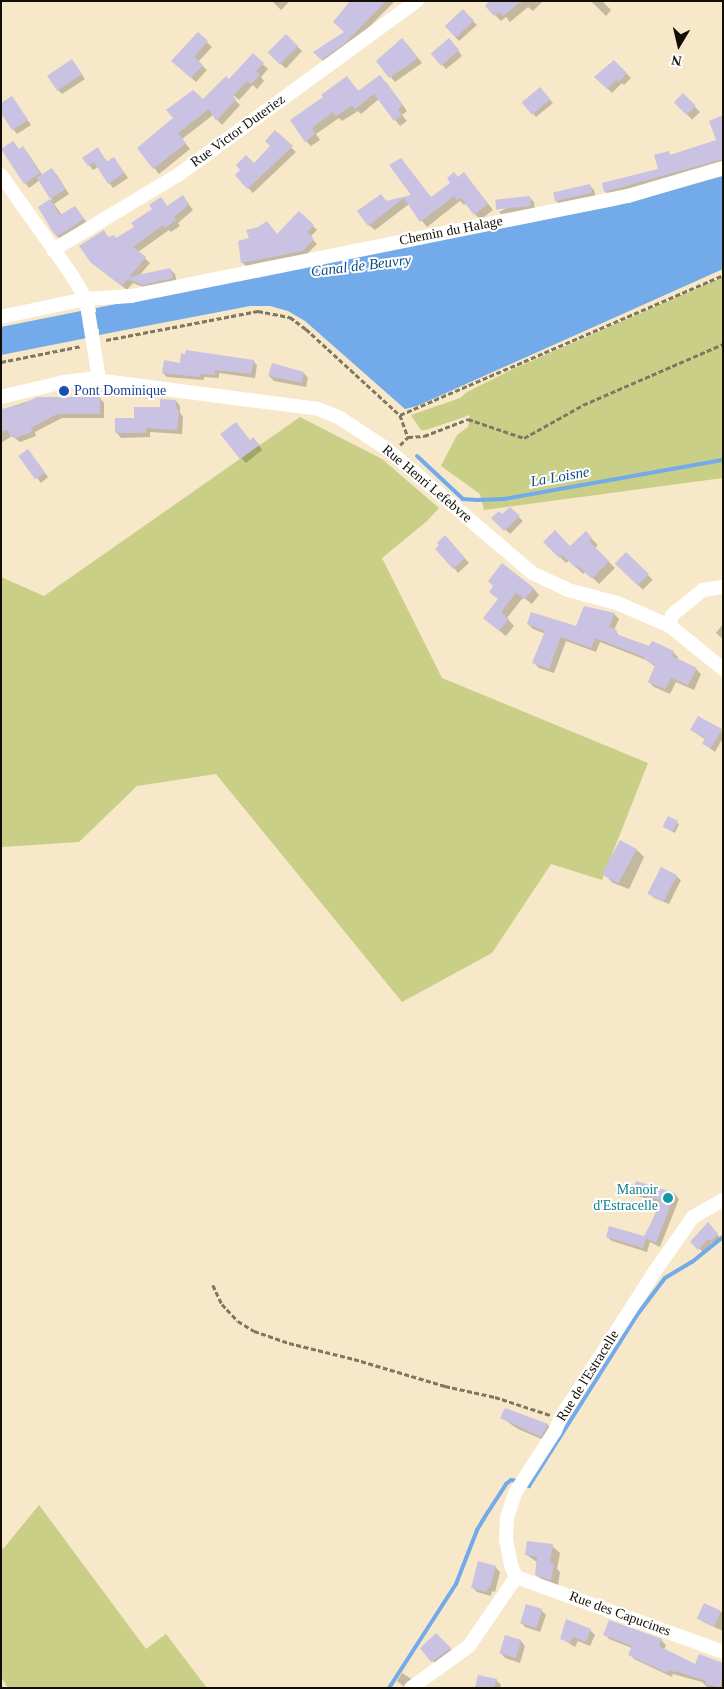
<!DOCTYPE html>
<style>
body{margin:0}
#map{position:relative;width:724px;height:1689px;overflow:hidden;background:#f6e8c8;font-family:"Times New Roman",serif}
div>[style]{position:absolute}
.green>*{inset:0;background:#c9cf86}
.water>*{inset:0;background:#72aaea}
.shadow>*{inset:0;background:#0003;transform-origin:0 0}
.stream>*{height:4px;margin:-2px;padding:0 2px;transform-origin:2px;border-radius:2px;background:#72aaea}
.building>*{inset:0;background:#c9c2e2;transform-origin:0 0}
.path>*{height:2.5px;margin-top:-1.25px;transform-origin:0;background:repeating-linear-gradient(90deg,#807762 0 5px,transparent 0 7.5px)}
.minor>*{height:14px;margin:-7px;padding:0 7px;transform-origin:7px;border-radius:7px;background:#fff}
.dots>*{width:14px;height:14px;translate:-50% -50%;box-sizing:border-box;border:2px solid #fff;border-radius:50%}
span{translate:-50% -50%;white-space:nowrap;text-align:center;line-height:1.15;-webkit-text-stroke:4px #fff;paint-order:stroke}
.street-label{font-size:14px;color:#130e04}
.transit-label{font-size:14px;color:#164399}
.left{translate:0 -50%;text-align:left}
.culture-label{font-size:14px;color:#0d838f}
.right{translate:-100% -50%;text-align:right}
.water-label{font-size:15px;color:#0f4b85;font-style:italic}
.frame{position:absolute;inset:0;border:2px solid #130e04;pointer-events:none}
.north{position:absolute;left:654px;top:20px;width:50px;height:50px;-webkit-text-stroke:4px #fff;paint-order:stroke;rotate:189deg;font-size:14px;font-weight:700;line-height:20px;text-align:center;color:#130e04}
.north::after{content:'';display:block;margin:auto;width:18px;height:22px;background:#130e04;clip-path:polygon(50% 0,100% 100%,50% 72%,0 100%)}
</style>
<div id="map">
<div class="green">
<div style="clip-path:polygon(723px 277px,723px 478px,484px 510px,480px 494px,441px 466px,457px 435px,468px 427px,470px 415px,426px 430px,421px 430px,411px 415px,460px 398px,467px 392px,513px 369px)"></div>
<div style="clip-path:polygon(300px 417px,382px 459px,439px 508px,427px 521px,382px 558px,442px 678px,648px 763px,602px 880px,551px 864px,492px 953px,402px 1002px,216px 774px,137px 786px,79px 842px,1px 847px,1px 577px,44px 596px)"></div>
<div style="clip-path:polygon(39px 1505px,146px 1649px,166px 1634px,207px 1688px,8px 1688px,1px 1677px,1px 1548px,3px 1549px)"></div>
</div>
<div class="water">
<div style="clip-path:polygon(723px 176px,723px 269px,417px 406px,405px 409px,305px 321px,288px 311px,270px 306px,250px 306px,99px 335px,99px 329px,86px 331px,87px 338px,1px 355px,1px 327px,81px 311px,82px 314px,96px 312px,96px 308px,614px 206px)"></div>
</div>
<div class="shadow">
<div style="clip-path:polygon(272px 1px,290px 1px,281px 10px)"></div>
<div style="clip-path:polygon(353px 1px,395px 1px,349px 47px,326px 63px,315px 53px,346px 33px)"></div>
<div style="clip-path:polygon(493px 1px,543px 1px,533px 11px,528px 7px,510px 22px,506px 17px,501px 21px,495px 15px)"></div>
<div style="clip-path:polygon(591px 1px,602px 1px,611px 10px,606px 16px)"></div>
<div style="clip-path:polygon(467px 15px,477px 25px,459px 41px,455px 37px)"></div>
<div style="clip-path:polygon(198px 34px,212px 47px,198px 62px,207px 70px,196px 82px,178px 66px)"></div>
<div style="left:286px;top:36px;width:22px;height:24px;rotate:43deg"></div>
<div style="clip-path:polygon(407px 44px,422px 63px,395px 82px,378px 62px)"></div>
<div style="clip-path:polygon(453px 44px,462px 56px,446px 69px,432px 53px)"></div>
<div style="clip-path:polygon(253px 55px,268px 69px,261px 77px,264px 81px,257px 89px,253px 85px,239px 100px,232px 94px,231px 96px,240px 105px,222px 125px,213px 115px,182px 139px,190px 149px,159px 174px,139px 148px,229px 81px)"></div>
<div style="clip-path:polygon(72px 60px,85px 79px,62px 94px,57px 89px)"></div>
<div style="clip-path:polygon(614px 61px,631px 78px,624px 85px,622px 83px,612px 93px,596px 77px)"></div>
<div style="clip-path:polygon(347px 78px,359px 92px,386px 82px,407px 111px,402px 115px,407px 121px,400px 126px,379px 99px,361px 114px,358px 111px,342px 121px,339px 118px,316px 134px,320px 140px,311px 146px,306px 141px,324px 98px)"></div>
<div style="clip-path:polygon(543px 92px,553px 103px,536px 117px,524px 103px)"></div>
<div style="left:683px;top:95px;width:24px;height:11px;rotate:45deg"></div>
<div style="clip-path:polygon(12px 97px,31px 125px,17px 134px,13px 129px)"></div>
<div style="clip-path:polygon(723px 117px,723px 164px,609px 196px,605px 191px,660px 169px,669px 153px,672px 156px,718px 141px)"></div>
<div style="clip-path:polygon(275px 132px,296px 152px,253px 193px,236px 175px,255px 164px,271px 146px)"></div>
<div style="clip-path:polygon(13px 143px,20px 150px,23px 148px,27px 152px,43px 176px,52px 170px,57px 175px,69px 194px,54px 204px,62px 215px,75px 207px,89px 225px,61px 240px,55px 234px,39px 208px,52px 199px,40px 180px,29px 188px,25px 183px)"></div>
<div style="clip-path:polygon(97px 148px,108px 163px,114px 158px,128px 178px,113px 188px,98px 167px,93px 170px,89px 165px)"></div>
<div style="clip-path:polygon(464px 173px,493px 210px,480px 220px,466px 203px,464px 205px,460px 201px,427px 227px,409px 204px,375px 230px,369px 225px,381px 195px,387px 202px,413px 196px,432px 198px)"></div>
<div style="clip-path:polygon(589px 185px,594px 190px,596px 198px,561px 206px,556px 201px)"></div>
<div style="clip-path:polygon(183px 197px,193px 210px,178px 223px,180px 226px,171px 232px,169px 230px,138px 252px,150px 263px,139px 276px,170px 269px,175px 274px,177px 283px,149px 289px,133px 283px,127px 290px,92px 263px,103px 232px,109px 238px,117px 240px)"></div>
<div style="clip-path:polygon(529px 197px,534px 202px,535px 210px,504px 217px,499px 212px)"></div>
<div style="clip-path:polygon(299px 213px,317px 230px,310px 237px,317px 244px,307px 254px,246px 266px,242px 262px,277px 235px)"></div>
<div style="clip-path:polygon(253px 361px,257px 365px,255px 378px,219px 373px,219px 378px,204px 377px,204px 380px,167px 377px,163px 373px,181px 365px)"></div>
<div style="clip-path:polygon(304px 373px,308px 378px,306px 387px,274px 381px,269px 376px)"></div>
<div style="clip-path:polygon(100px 398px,104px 403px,104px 418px,62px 418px,35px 432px,36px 436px,20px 442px,12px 436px,1px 443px,1px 410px,35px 399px)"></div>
<div style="clip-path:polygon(176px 401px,180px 406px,180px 413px,183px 417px,182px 434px,150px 432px,150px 437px,121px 438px,117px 433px,135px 419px)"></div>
<div style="clip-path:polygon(236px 423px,250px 441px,258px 443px,262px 450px,246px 463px,241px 458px)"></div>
<div style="clip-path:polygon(20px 456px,32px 456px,48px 477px,41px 483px)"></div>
<div style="clip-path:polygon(510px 509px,523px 521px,510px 534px,493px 518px,502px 516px)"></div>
<div style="clip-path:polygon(586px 533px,598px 545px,595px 548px,615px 568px,599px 584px,586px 571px,583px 574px,569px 560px,566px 563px,545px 542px,571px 548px)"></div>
<div style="clip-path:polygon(450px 542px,469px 563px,458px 573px,454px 568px)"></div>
<div style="left:626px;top:554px;width:37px;height:14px;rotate:44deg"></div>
<div style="clip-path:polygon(495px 586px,533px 588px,539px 595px,532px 604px,524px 598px,521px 600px,507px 618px,514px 626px,506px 636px,491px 624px,499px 600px)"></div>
<div style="clip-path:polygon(614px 614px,619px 619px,614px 630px,621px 637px,650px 648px,673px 652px,678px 657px,677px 660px,696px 669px,701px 674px,694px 690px,676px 682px,670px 694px,654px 687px,649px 682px,656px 667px,646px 660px,600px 642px,596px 652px,566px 641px,554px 673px,539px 668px,534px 663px,546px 634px,533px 629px,528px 624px,577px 628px)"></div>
<div style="clip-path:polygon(723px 624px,723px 639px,716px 633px)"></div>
<div style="clip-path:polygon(691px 730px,721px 730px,723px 738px,715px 752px,704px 744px,706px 740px)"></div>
<div style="clip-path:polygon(669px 818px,679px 824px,675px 833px,666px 828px)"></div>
<div style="clip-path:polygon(637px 850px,644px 857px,629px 889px,613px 883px,605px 875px)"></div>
<div style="clip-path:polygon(676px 876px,681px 880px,669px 904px,654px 898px,649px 893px)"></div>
<div style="clip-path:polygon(637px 1183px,675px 1194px,679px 1199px,660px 1247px,650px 1242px,647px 1252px,612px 1241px,607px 1237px,645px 1237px,660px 1203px,638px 1196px,634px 1192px)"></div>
<div style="clip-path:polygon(712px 1228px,721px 1239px,716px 1245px,713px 1242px,704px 1253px,692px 1242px)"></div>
<div style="clip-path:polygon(505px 1410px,548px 1425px,552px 1430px,546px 1441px,518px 1429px,502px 1418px)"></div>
<div style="clip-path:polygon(552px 1546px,560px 1553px,557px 1569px,560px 1572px,558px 1586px,544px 1582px,536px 1574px,538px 1563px,527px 1555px)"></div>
<div style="clip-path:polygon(495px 1567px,500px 1572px,495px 1592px,492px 1591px,491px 1596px,477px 1592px,472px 1587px)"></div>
<div style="clip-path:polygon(704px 1604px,723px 1613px,723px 1631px,703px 1622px,698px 1618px)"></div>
<div style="clip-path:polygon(541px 1610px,546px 1615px,540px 1632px,525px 1627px,521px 1622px)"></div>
<div style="clip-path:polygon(590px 1630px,595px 1635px,590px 1646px,578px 1641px,575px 1647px,562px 1639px)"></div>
<div style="clip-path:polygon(605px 1634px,661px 1640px,666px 1645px,664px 1650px,696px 1665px,723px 1664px,723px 1688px,708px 1688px,702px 1682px,673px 1674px,672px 1677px,634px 1659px,630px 1654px,632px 1648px,609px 1639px)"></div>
<div style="clip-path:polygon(436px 1635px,455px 1653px,437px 1666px,421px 1648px)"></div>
<div style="clip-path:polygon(506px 1637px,521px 1641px,525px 1646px,520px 1663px,505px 1658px,501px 1653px)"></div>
<div style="clip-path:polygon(402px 1673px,410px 1678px,415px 1683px,406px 1688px,402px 1685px,397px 1681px)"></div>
<div style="clip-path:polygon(496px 1680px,501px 1685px,500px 1688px,476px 1688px)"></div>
</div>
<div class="stream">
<div style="left:417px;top:456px;width:63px;rotate:43.1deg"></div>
<div style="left:463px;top:499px;width:14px;rotate:4deg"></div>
<div style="left:477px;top:500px;width:27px;rotate:-2deg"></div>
<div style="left:504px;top:499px;width:222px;rotate:-10.1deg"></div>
<div style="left:526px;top:1484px;width:4px;rotate:34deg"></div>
<div style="left:529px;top:1486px;width:202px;rotate:-57.7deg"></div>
<div style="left:637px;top:1315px;width:46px;rotate:-52.9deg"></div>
<div style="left:665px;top:1278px;width:31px;rotate:-31deg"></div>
<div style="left:692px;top:1262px;width:40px;rotate:-39deg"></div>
<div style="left:389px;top:1688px;width:124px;rotate:-57.2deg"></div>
<div style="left:456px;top:1584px;width:58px;rotate:-68.7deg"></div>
<div style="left:477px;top:1530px;width:21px;rotate:-59deg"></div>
<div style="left:488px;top:1512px;width:33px;rotate:-57deg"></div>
<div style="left:506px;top:1484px;width:6px;rotate:-39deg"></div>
<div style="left:511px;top:1480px;width:7px;rotate:8deg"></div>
</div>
<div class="building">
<div style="clip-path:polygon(350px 1px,386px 1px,345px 43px,321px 60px,313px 52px,344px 32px,333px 22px)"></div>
<div style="clip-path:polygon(489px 1px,522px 1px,503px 16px,499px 12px,494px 16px,485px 6px)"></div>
<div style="left:463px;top:9px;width:16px;height:25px;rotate:47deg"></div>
<div style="clip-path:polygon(198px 32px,208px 41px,194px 57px,203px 65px,191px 78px,171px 61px)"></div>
<div style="left:286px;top:34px;width:17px;height:26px;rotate:45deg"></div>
<div style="clip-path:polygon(402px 38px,418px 58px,389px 78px,376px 61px)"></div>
<div style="left:449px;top:38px;width:16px;height:24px;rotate:50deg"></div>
<div style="clip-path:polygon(253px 53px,264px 63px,256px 71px,260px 75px,251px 84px,247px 81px,233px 96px,236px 99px,216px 121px,209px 109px,178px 133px,186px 143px,153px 169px,137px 148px,173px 118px,166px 110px,193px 90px,203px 99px,226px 76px,229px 79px)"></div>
<div style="left:72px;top:59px;width:18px;height:30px;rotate:56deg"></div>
<div style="clip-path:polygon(614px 60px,627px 73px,619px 82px,616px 80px,607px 89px,594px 77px)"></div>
<div style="clip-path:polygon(380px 75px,403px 105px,398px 109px,402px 115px,394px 121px,374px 94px,355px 109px,352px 106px,336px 116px,333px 112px,312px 128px,315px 134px,305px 142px,290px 120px,323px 97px,321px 95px,347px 76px,358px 91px)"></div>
<div style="left:540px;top:87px;width:16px;height:24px;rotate:50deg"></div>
<div style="left:683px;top:93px;width:18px;height:13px;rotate:45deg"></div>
<div style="clip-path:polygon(12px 96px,28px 120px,12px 130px,1px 113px,1px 103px)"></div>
<div style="clip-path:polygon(723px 115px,723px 159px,604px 192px,602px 183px,658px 169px,654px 155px,669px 151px,670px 155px,716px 140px,709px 121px)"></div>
<div style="clip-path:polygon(275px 130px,293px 146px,247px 189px,235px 175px,240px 170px,236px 165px,246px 155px,254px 163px,270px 146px,265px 141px)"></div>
<div style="clip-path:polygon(13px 141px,19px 149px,23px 146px,40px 173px,24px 184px,1px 149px)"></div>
<div style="clip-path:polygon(98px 147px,106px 162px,114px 157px,124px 173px,108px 184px,94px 162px,88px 166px,82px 158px)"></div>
<div style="clip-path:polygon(401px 158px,431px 197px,450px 183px,447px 178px,454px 172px,458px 177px,464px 172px,488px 204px,474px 215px,461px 198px,457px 200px,454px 196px,420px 222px,404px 198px,368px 226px,357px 211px,381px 194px,386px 201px,411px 195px,389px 165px)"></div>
<div style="left:52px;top:168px;width:25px;height:18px;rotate:58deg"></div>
<div style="left:590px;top:184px;width:9px;height:38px;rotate:77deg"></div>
<div style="clip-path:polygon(183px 195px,189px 204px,174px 217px,176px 220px,165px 228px,163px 225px,133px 247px,146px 257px,129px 277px,170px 268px,173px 278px,143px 285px,128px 279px,122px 286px,91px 263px,79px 246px,104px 230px,108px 237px,114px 235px,116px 238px,134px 227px,131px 223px,152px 209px,149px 205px,161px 197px,167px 206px)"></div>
<div style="left:530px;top:196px;width:10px;height:35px;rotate:84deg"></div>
<div style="clip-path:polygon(50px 199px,60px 215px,75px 206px,84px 219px,59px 235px,54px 234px,38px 207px)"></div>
<div style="clip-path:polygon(299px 211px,314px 225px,307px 232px,314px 239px,303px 251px,241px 263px,238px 241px,249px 238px,246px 230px,258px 227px,267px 221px,277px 234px)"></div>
<div style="clip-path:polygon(186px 350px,254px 360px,251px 374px,215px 370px,215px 375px,201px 374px,200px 377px,162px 373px,164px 360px,180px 363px,181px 353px,185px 354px)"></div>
<div style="clip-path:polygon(272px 363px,304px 372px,302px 383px,268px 376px)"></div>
<div style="clip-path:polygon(37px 397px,100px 397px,100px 414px,57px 414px,31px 428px,32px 432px,15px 438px,14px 435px,10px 436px,7px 430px,1px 432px,1px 409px,21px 405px)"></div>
<div style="clip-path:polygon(160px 399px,176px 400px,176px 407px,179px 411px,177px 430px,146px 428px,146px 433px,115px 433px,115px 418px,134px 418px,134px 407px,160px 407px)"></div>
<div style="clip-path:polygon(236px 422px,250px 440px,253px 437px,259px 445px,240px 459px,220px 434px)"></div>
<div style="left:28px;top:449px;width:29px;height:12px;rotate:54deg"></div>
<div style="clip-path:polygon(510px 507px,520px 516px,504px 531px,491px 518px,499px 511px,502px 514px)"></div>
<div style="clip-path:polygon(555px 530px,570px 546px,586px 531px,592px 538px,589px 541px,609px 561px,592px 579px,578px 566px,576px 568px,562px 555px,559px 558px,543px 542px)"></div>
<div style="clip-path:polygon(445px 535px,465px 558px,453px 569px,435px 549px,439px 545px,437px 543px)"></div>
<div style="left:626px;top:552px;width:32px;height:16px;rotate:44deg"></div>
<div style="clip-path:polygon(502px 563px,534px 588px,525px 599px,517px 593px,515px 594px,501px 612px,509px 619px,499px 631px,483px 618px,498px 599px,489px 592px,493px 586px,488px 581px)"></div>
<div style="clip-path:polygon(584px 606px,615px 613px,609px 627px,617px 630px,616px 634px,649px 646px,652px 641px,674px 651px,672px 656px,697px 668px,688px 685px,671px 678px,665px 689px,648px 682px,655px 665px,644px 659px,644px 657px,595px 638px,591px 648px,561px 637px,549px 669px,532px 663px,545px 631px,527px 624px,531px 612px,576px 626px)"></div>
<div style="clip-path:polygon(698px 716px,722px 729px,711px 748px,702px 744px,705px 738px,690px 730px)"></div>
<div style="left:668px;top:816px;width:11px;height:12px;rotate:27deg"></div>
<div style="left:620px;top:840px;width:19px;height:39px;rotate:28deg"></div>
<div style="left:661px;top:867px;width:18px;height:30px;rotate:27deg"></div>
<div style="clip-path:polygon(636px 1181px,675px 1193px,656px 1243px,646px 1238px,643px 1248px,606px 1237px,609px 1226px,644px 1236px,656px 1214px,660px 1200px,632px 1192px)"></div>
<div style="clip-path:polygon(708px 1222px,718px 1234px,711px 1241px,708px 1239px,698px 1250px,690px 1242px)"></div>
<div style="clip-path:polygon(505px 1408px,548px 1424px,541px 1437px,500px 1418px)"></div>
<div style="clip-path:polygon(527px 1541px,553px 1544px,550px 1563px,554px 1564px,551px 1580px,535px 1575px,537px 1557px,525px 1555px)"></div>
<div style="clip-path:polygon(478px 1561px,496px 1566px,490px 1588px,488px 1587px,487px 1592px,471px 1588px)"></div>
<div style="left:704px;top:1603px;width:19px;height:17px;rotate:25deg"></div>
<div style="left:526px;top:1604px;width:17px;height:20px;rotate:17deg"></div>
<div style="clip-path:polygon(566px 1619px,591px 1629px,586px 1642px,573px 1637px,570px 1643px,560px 1639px)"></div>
<div style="clip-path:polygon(609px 1620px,662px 1639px,659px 1646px,695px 1664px,699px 1654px,723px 1663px,721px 1688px,705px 1684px,706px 1681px,675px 1671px,674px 1672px,668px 1670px,667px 1673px,628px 1655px,632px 1646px,603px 1635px)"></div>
<div style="clip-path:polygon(436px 1633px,451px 1648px,431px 1662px,420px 1648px)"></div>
<div style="left:505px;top:1635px;width:17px;height:19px;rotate:17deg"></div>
<div style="clip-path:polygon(478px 1675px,497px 1679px,494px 1688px,475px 1688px)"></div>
</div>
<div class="path">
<div style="left:106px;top:340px;width:155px;rotate:-10.8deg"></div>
<div style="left:258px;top:311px;width:33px;rotate:11deg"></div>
<div style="left:290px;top:317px;width:20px;rotate:37deg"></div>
<div style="left:306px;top:329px;width:127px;rotate:42.5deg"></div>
<div style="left:400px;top:415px;width:23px;rotate:70deg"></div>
<div style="left:1px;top:362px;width:82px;rotate:-11.3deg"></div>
<div style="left:400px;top:415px;width:352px;rotate:-23.4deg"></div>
<div style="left:400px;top:445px;width:11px;rotate:-45deg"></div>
<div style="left:408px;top:437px;width:16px;rotate:-4deg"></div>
<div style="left:424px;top:436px;width:47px;rotate:-21.1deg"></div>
<div style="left:468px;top:419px;width:59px;rotate:18.7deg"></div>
<div style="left:524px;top:438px;width:68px;rotate:-29.2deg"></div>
<div style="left:583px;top:405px;width:153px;rotate:-23.5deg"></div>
<div style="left:213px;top:1285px;width:21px;rotate:65deg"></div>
<div style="left:222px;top:1304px;width:23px;rotate:47deg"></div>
<div style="left:238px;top:1321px;width:19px;rotate:32deg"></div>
<div style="left:254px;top:1331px;width:37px;rotate:19deg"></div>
<div style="left:289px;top:1343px;width:67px;rotate:13.8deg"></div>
<div style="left:354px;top:1359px;width:95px;rotate:16.5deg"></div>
<div style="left:445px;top:1386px;width:51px;rotate:12.4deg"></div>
<div style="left:495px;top:1397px;width:58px;rotate:18.1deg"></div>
</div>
<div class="minor">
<div style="left:1px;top:175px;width:121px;rotate:54.7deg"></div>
<div style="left:71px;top:274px;width:29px;rotate:59deg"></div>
<div style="left:86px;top:299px;width:81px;rotate:80.8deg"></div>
<div style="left:53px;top:250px;width:146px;rotate:-31deg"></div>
<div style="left:178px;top:175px;width:296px;rotate:-36.1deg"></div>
<div style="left:1px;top:317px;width:87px;rotate:-12deg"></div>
<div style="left:86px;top:299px;width:45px;rotate:-3.8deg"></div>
<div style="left:131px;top:296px;width:507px;rotate:-11.38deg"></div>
<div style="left:628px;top:196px;width:99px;rotate:-16.4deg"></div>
<div style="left:1px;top:397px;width:65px;rotate:-13.4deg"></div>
<div style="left:64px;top:382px;width:24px;rotate:-7deg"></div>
<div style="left:88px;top:379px;width:232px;rotate:7.4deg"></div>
<div style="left:318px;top:409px;width:24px;rotate:22deg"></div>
<div style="left:340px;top:418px;width:56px;rotate:33.4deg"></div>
<div style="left:387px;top:449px;width:191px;rotate:40.5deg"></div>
<div style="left:532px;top:573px;width:40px;rotate:25deg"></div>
<div style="left:568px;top:590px;width:51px;rotate:14.9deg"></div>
<div style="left:617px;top:603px;width:58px;rotate:23.5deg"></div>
<div style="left:670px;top:626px;width:68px;rotate:39.1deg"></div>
<div style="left:670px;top:626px;width:11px;rotate:-80deg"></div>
<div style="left:672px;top:615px;width:40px;rotate:-39deg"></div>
<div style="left:703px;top:590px;width:20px;rotate:-9deg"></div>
<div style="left:516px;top:1577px;width:13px;rotate:-113deg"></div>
<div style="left:511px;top:1565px;width:26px;rotate:-101deg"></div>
<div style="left:506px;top:1539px;width:21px;rotate:-87deg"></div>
<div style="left:507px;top:1518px;width:26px;rotate:-72deg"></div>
<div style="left:515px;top:1493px;width:74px;rotate:-57.2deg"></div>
<div style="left:555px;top:1431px;width:15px;rotate:-67deg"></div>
<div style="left:561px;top:1417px;width:174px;rotate:-57.2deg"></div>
<div style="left:655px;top:1271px;width:66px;rotate:-54.9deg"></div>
<div style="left:693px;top:1217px;width:34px;rotate:-30deg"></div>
<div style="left:516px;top:1577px;width:220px;rotate:19.9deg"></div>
<div style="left:411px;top:1688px;width:72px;rotate:-35.9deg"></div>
<div style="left:469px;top:1646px;width:83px;rotate:-55.7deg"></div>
</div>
<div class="dots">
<div style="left:64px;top:391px;background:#1a4fb4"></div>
<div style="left:668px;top:1198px;background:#0f9aa8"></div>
</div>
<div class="street-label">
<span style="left:238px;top:131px;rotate:-36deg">Rue Victor Duteriez</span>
<span style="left:451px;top:231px;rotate:-11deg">Chemin du Halage</span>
<span style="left:427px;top:484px;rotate:40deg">Rue Henri Lefebvre</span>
<span style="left:588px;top:1376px;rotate:-58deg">Rue de l'Estracelle</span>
<span style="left:620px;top:1614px;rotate:20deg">Rue des Capucines</span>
</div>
<div class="transit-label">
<span class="left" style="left:74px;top:391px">Pont Dominique</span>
</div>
<div class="culture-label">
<span class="right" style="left:658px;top:1198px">Manoir<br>d'Estracelle</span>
</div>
<div class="water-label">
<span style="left:361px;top:266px;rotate:-7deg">Canal de Beuvry</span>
<span style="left:560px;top:477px;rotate:-10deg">La Loisne</span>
</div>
<div class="frame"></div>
<div class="north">N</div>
</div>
